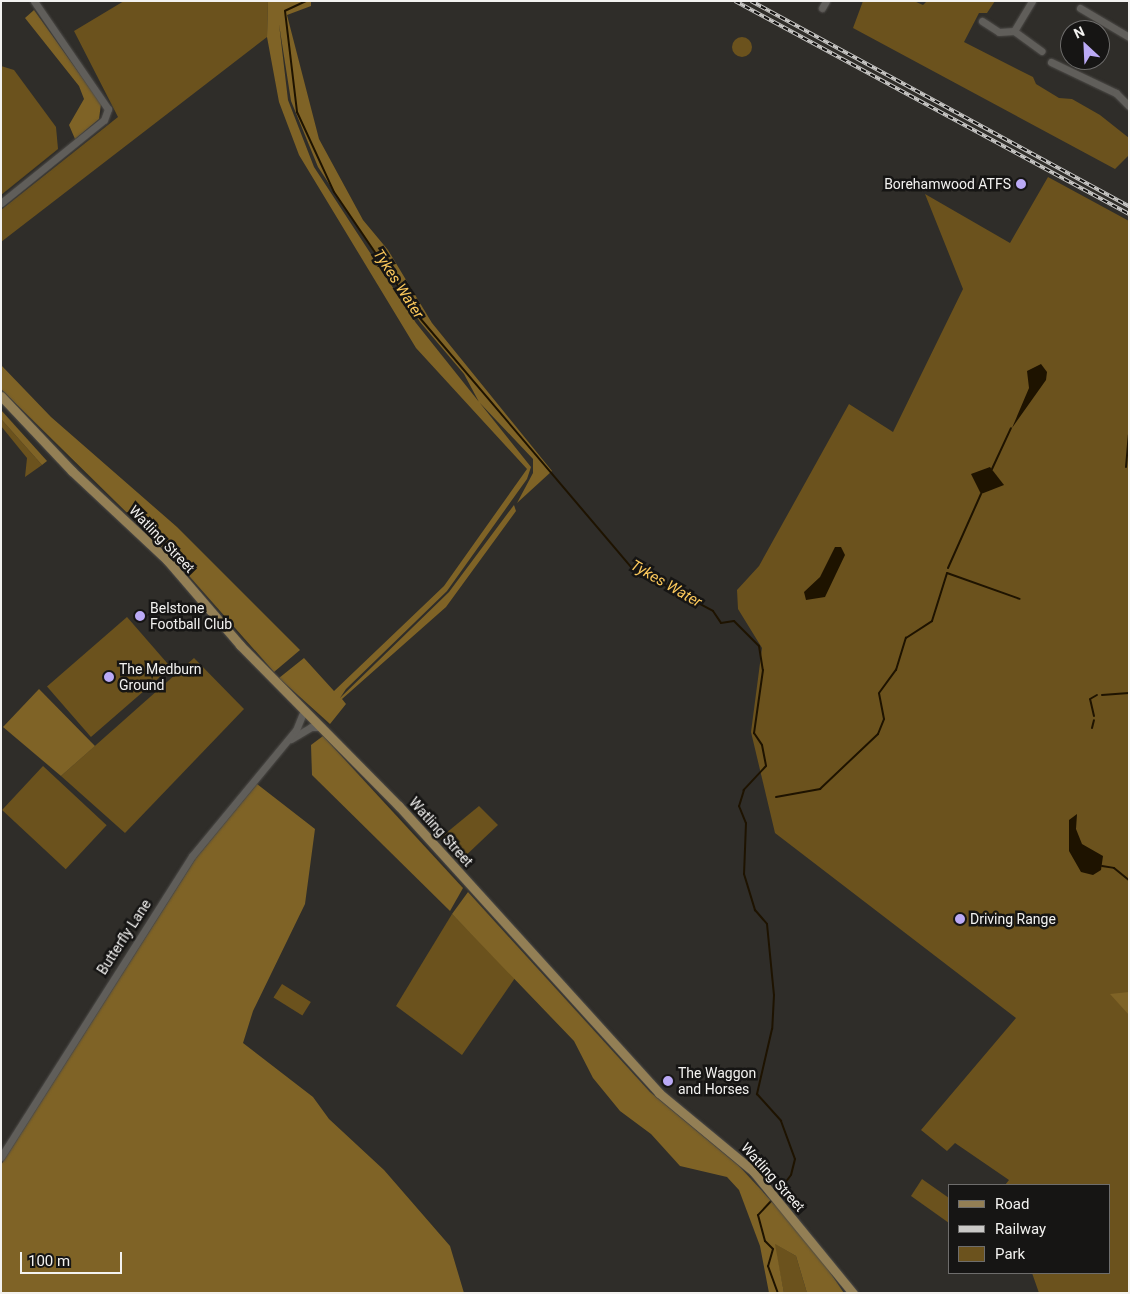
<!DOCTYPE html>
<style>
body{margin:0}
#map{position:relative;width:1130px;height:1294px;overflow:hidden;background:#2f2d29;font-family:Roboto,sans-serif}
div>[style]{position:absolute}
.green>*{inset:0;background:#6b521d;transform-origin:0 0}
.round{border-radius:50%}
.forest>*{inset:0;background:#7f6326}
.water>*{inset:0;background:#1e1300}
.stream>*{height:2px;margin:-1px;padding:0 1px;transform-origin:1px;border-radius:1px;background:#1e1300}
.roads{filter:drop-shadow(0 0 1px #4c4a47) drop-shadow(0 0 1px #4c4a47)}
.minor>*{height:7px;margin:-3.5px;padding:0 3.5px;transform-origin:3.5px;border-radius:3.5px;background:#605e5a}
.major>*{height:9px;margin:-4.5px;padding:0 4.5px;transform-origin:4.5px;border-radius:4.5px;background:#937f55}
.rail>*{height:4px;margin-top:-2px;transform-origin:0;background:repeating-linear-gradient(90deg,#161514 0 5.5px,#cac9c7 0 11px);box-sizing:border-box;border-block:1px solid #cac9c7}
.dots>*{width:14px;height:14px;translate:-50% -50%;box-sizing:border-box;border:2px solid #161514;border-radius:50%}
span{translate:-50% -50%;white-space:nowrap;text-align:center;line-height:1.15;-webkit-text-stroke:5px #161514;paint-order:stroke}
.poi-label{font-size:14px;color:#f3f2f0}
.right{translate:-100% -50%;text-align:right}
.left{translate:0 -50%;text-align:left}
.street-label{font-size:14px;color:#f3f2f0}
.water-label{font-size:15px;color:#fbc85b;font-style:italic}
.frame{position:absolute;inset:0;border:2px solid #f3f2f0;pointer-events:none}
.legend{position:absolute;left:948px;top:1184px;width:162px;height:90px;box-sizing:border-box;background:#161514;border:1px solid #6e6d6c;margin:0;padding:6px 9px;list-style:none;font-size:15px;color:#f3f2f0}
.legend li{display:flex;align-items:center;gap:10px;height:25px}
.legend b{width:25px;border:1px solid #6e6d6c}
.north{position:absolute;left:1060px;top:20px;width:50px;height:50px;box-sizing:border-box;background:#161514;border:1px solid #6e6d6c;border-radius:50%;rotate:335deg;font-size:14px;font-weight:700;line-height:20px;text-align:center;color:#f3f2f0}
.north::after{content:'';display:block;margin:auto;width:18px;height:22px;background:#bbaaf6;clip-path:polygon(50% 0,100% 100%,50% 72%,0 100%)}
.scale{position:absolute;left:20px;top:1252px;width:102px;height:22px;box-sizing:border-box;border:2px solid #f3f2f0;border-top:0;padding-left:6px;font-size:15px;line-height:18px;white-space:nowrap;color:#f3f2f0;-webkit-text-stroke:4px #161514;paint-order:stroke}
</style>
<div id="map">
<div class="green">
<div style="clip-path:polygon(124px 1px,268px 1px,267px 37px,1px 242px,1px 210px,118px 117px,74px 31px)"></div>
<div style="clip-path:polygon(863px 1px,914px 1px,923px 5px,927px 1px,995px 1px,987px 13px,979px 13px,964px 42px,1033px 77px,1036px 84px,1059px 98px,1072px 99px,1100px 115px,1129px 138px,1129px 155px,1115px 169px,853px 28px)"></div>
<div class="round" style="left:732px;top:37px;width:20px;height:20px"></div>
<div style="clip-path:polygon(1px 66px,14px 70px,56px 127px,58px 149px,1px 195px)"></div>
<div style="clip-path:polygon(1048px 177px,1129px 221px,1129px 1293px,1039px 1293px,1032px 1273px,1109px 1273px,1109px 1185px,1005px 1185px,1009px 1180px,955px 1143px,947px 1151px,921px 1130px,1016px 1018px,775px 833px,751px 732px,762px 648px,738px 609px,737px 590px,759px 566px,849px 404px,893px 432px,963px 289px,925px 194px,1010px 243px)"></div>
<div style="clip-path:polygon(1px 419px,42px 465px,25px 477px,27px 458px,1px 426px)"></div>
<div style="left:127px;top:617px;width:67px;height:106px;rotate:49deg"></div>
<div style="clip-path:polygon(194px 658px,244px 709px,125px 833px,61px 776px)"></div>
<div style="left:43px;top:766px;width:87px;height:60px;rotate:43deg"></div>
<div style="clip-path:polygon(479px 806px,498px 825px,460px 861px,440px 838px)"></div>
<div style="clip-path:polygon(452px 914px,515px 978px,462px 1055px,396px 1006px)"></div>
<div style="left:282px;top:984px;width:34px;height:16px;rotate:32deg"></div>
<div style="clip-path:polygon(922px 1179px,949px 1198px,949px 1223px,911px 1196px)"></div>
<div style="clip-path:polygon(774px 1243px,796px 1256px,807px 1293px,784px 1293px)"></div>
</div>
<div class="forest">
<div style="clip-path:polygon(268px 1px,311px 1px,311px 6px,287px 15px,319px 139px,363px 220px,388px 250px,432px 323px,552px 471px,517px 503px,533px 473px,533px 459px,479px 402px,464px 374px,420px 322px,318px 167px,291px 101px,279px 24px,288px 100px,314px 167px,416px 323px,531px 467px,527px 479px,447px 591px,346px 689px,340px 698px,449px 592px,514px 505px,516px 511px,446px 607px,342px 699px,346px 704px,330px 724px,279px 678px,304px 658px,334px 691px,444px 586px,527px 469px,416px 348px,299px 155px,279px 102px,267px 37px)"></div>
<div style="clip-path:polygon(34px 10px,101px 104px,99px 119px,75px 139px,69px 125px,84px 99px,79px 86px,25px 18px)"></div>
<div style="clip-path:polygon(1px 365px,51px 417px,177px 527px,300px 650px,274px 672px,175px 560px,1px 389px)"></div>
<div style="clip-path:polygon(1px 410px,47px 461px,42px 465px,1px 419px)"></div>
<div style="clip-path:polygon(39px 689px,95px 746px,61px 776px,3px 727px)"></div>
<div style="clip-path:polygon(323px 736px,463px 888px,450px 911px,312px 775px,311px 745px)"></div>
<div style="clip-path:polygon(257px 784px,315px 829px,305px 904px,253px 1011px,243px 1043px,313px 1097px,329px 1119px,384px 1170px,450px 1246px,464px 1293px,1px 1293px,1px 1165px,196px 858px)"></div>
<div style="clip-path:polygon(468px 892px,650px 1092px,739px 1166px,810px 1243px,844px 1293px,807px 1293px,796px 1256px,775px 1244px,784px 1293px,769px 1293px,760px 1246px,739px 1190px,727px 1177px,680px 1166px,651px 1134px,620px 1111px,593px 1078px,574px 1041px,452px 914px)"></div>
<div style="clip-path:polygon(1129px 992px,1129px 1015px,1110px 994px)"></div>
</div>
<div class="water">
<div style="clip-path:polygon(1041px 364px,1047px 372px,1046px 380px,1012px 428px,1029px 388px,1027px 371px)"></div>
<div style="clip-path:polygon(990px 467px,1004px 485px,981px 494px,971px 474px)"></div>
<div style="clip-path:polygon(835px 547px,841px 547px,845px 555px,825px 597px,806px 600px,804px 592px,820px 577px)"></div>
<div style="clip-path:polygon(1077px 814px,1076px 829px,1082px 844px,1103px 856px,1101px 870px,1093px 875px,1081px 872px,1069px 851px,1069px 820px)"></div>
</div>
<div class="stream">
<div style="left:306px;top:1px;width:23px;rotate:155deg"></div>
<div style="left:285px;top:11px;width:102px;rotate:83.2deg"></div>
<div style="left:297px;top:112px;width:88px;rotate:65.2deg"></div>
<div style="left:334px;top:192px;width:151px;rotate:55.8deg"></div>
<div style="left:419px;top:317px;width:328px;rotate:49.7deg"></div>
<div style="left:631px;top:567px;width:93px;rotate:28.2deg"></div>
<div style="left:713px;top:611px;width:14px;rotate:56deg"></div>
<div style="left:721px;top:623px;width:13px;rotate:-9deg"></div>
<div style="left:734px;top:621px;width:35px;rotate:45deg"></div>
<div style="left:759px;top:646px;width:24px;rotate:81deg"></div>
<div style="left:763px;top:670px;width:64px;rotate:98.1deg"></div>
<div style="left:754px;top:733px;width:14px;rotate:56deg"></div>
<div style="left:762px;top:745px;width:21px;rotate:79deg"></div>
<div style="left:766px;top:766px;width:33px;rotate:133deg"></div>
<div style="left:744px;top:790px;width:17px;rotate:107deg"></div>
<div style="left:739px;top:806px;width:18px;rotate:68deg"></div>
<div style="left:746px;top:823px;width:51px;rotate:92.2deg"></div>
<div style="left:744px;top:874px;width:38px;rotate:73deg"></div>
<div style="left:755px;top:910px;width:18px;rotate:49deg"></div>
<div style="left:767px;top:924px;width:71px;rotate:84.4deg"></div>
<div style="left:774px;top:995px;width:34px;rotate:93deg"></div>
<div style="left:772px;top:1029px;width:67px;rotate:103deg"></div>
<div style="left:757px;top:1094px;width:36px;rotate:48deg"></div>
<div style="left:781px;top:1121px;width:40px;rotate:69.8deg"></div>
<div style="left:795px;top:1159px;width:16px;rotate:104deg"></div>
<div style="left:791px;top:1175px;width:25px;rotate:127deg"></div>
<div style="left:1126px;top:467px;width:32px;rotate:-85deg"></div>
<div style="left:992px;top:469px;width:45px;rotate:-65.1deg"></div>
<div style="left:948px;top:568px;width:81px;rotate:-66deg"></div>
<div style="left:1102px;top:695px;width:27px;rotate:-4deg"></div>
<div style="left:1094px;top:716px;width:17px;rotate:-103deg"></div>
<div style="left:1090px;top:699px;width:8px;rotate:-30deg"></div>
<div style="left:1092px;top:728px;width:8px;rotate:-76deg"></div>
<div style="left:776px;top:797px;width:45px;rotate:-10.3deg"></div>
<div style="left:820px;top:789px;width:80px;rotate:-43.5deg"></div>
<div style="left:878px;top:734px;width:16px;rotate:-68deg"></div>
<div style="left:884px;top:719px;width:26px;rotate:-101deg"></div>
<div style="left:879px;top:693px;width:29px;rotate:-54deg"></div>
<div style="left:896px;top:670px;width:34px;rotate:-73deg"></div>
<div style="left:906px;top:638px;width:31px;rotate:-33deg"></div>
<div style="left:932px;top:621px;width:50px;rotate:-72.6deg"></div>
<div style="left:947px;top:573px;width:77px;rotate:19.6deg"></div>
<div style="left:1102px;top:866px;width:12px;rotate:9deg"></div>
<div style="left:1114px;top:868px;width:19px;rotate:39deg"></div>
<div style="left:773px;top:1199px;width:22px;rotate:133deg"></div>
<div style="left:758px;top:1215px;width:27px;rotate:75deg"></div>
<div style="left:765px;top:1241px;width:11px;rotate:45deg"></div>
<div style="left:773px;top:1249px;width:18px;rotate:106deg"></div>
<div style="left:768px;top:1266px;width:29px;rotate:70deg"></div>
</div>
<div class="roads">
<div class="minor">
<div style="left:822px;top:8px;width:8px;rotate:-60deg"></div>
<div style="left:1080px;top:8px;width:57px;rotate:30.6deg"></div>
<div style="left:982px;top:21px;width:20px;rotate:33deg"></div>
<div style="left:999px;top:32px;width:15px;rotate:-4deg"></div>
<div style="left:1014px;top:31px;width:35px;rotate:-59deg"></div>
<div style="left:1014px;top:31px;width:34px;rotate:36deg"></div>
<div style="left:1051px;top:62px;width:72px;rotate:25.5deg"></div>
<div style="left:1116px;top:93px;width:18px;rotate:45deg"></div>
<div style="left:1px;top:203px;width:132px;rotate:-38.9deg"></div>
<div style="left:104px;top:120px;width:12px;rotate:-70deg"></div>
<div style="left:108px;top:109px;width:131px;rotate:-124.4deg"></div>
<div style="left:291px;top:739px;width:23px;rotate:-31deg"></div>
<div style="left:311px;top:727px;width:11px"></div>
<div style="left:1px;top:1157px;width:356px;rotate:-57.6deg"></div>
<div style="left:192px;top:856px;width:163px;rotate:-50.5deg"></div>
<div style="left:296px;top:730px;width:22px;rotate:-68deg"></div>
</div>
<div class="major">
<div style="left:1px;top:396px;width:103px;rotate:46.6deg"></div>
<div style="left:72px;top:471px;width:130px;rotate:43.1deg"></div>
<div style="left:167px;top:560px;width:112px;rotate:49.3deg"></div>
<div style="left:240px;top:645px;width:226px;rotate:45.4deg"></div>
<div style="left:399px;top:806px;width:387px;rotate:47.8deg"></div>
<div style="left:659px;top:1093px;width:122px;rotate:39.7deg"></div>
<div style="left:753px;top:1171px;width:158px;rotate:50.7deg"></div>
</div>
</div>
<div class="rail">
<div style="left:735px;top:1px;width:448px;rotate:28.4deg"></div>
<div style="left:751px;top:1px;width:430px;rotate:28.5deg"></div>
</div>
<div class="dots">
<div style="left:1021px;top:184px;background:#bbaaf6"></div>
<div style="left:140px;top:616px;background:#bbaaf6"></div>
<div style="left:109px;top:677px;background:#bbaaf6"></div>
<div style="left:960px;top:919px;background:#bbaaf6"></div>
<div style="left:668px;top:1081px;background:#bbaaf6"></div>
</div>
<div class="poi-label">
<span class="right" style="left:1011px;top:184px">Borehamwood ATFS</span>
<span class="left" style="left:150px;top:616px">Belstone<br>Football Club</span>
<span class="left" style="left:119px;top:677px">The Medburn<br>Ground</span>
<span class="left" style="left:970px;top:919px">Driving Range</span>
<span class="left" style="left:678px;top:1081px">The Waggon<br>and Horses</span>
</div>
<div class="street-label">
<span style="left:162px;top:539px;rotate:46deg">Watling Street</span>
<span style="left:441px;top:832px;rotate:48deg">Watling Street</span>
<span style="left:124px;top:937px;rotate:-57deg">Butterfly Lane</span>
<span style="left:773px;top:1177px;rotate:48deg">Watling Street</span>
</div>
<div class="water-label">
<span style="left:398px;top:284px;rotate:57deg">Tykes Water</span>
<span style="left:666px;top:584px;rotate:30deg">Tykes Water</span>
</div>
<div class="frame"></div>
<ul class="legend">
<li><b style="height:6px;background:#937f55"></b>Road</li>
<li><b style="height:6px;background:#cac9c7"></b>Railway</li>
<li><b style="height:14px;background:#6b521d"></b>Park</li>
</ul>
<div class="north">N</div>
<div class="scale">100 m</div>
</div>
